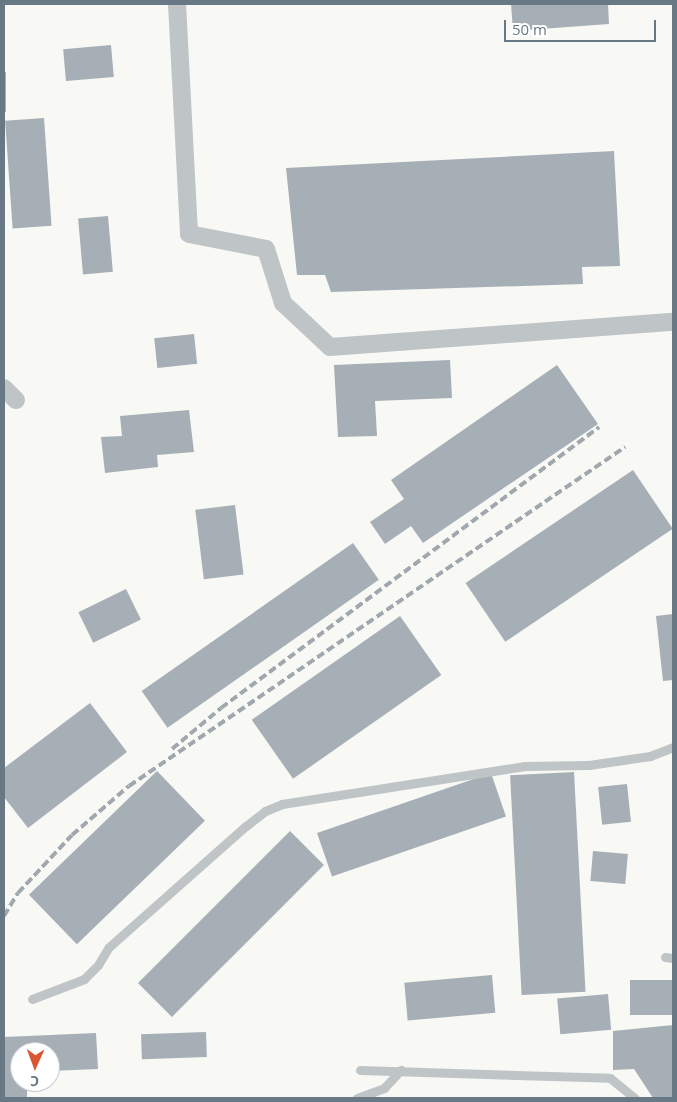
<!DOCTYPE html>
<meta charset="utf-8">
<style>
body{margin:0}
#map{position:relative;width:677px;height:1102px;overflow:hidden;background:#f8f8f5;font-family:"Open Sans",sans-serif}
div>[style]{position:absolute}
.building>*{inset:0;background:#a6afb5;transform-origin:0 0}
.service>*{height:9px;margin:-4.5px;padding:0 4.5px;transform-origin:4.5px;border-radius:4.5px;background:#bfc4c7}
.minor>*{height:18px;margin:-9px;padding:0 9px;transform-origin:9px;border-radius:9px;background:#bfc4c7}
.rail>*{height:4px;margin-top:-2px;transform-origin:0;background:repeating-linear-gradient(90deg,#a1a8ad 0 8px,transparent 0 12px)}
span{translate:-50% -50%;white-space:nowrap;text-align:center;line-height:1.15;-webkit-text-stroke:5px #fff;paint-order:stroke}
.frame{position:absolute;inset:0;border:5px solid #687985;pointer-events:none}
.north{position:absolute;left:10px;top:1042px;width:50px;height:50px;box-sizing:border-box;background:#fff;border:1px solid #c3c9ce;border-radius:50%;rotate:182deg;font-size:14px;font-weight:700;line-height:20px;text-align:center;color:#687985}
.north::after{content:'';display:block;margin:auto;width:18px;height:22px;background:#db5532;clip-path:polygon(50% 0,100% 100%,50% 72%,0 100%)}
.scale{position:absolute;left:504px;top:20px;width:152px;height:22px;box-sizing:border-box;border:2px solid #687985;border-top:0;padding-left:6px;font-size:15px;line-height:18px;white-space:nowrap;color:#687985;-webkit-text-stroke:4px #fff;paint-order:stroke}
</style>
<div id="map">
<div class="building">
<div style="clip-path:polygon(511px 4px,608px 4px,609px 24px,513px 31px)"></div>
<div style="left:111px;top:45px;width:32px;height:48px;rotate:85deg"></div>
<div style="left:4px;top:72px;width:2px;height:40px"></div>
<div style="left:44px;top:118px;width:108px;height:39px;rotate:86deg"></div>
<div style="clip-path:polygon(614px 151px,620px 266px,582px 267px,583px 284px,331px 292px,325px 275px,297px 275px,286px 168px)"></div>
<div style="left:108px;top:216px;width:56px;height:30px;rotate:85deg"></div>
<div style="left:194px;top:334px;width:30px;height:40px;rotate:84deg"></div>
<div style="clip-path:polygon(450px 360px,452px 398px,375px 401px,377px 436px,338px 437px,334px 365px)"></div>
<div style="clip-path:polygon(557px 365px,598px 424px,423px 543px,411px 526px,385px 544px,370px 522px,404px 499px,391px 480px)"></div>
<div style="clip-path:polygon(189px 410px,194px 452px,157px 455px,158px 467px,105px 473px,101px 437px,122px 436px,120px 416px)"></div>
<div style="left:633px;top:470px;width:71px;height:202px;rotate:56deg"></div>
<div style="left:235px;top:505px;width:70px;height:40px;rotate:83deg"></div>
<div style="left:353px;top:543px;width:45px;height:258px;rotate:55deg"></div>
<div style="left:126px;top:589px;width:34px;height:53px;rotate:64deg"></div>
<div style="clip-path:polygon(673px 614px,673px 680px,663px 681px,656px 616px)"></div>
<div style="left:400px;top:616px;width:72px;height:181px;rotate:55deg"></div>
<div style="clip-path:polygon(90px 703px,127px 752px,28px 828px,4px 797px,4px 768px)"></div>
<div style="left:157px;top:771px;width:69px;height:178px;rotate:46deg"></div>
<div style="left:574px;top:772px;width:220px;height:64px;rotate:87deg"></div>
<div style="left:491px;top:773px;width:46px;height:184px;rotate:71deg"></div>
<div style="left:627px;top:784px;width:38px;height:29px;rotate:84deg"></div>
<div style="left:290px;top:831px;width:48px;height:215px;rotate:45deg"></div>
<div style="left:593px;top:851px;width:35px;height:30px;rotate:5deg"></div>
<div style="left:492px;top:975px;width:38px;height:88px;rotate:85deg"></div>
<div style="left:673px;top:980px;width:35px;height:43px;rotate:90deg"></div>
<div style="left:608px;top:994px;width:36px;height:51px;rotate:85deg"></div>
<div style="clip-path:polygon(673px 1025px,673px 1098px,653px 1098px,634px 1069px,613px 1070px,613px 1031px)"></div>
<div style="left:206px;top:1032px;width:25px;height:65px;rotate:88deg"></div>
<div style="clip-path:polygon(96px 1033px,98px 1069px,50px 1071px,50px 1052px,20px 1052px,20px 1082px,27px 1082px,27px 1098px,4px 1098px,4px 1037px)"></div>
</div>
<div class="service">
<div style="left:665px;top:957px;width:8px;rotate:7deg"></div>
<div style="left:32px;top:999px;width:56px;rotate:-21deg"></div>
<div style="left:84px;top:979px;width:20px;rotate:-45deg"></div>
<div style="left:98px;top:965px;width:21px;rotate:-59deg"></div>
<div style="left:109px;top:947px;width:183px;rotate:-41.5deg"></div>
<div style="left:246px;top:826px;width:24px;rotate:-38deg"></div>
<div style="left:265px;top:811px;width:18px;rotate:-22deg"></div>
<div style="left:282px;top:804px;width:246px;rotate:-8.9deg"></div>
<div style="left:525px;top:766px;width:64px;rotate:-0.9deg"></div>
<div style="left:589px;top:765px;width:62px;rotate:-8.4deg"></div>
<div style="left:650px;top:756px;width:25px;rotate:-21deg"></div>
<div style="left:360px;top:1070px;width:250px;rotate:1.8deg"></div>
<div style="left:610px;top:1078px;width:32px;rotate:39deg"></div>
<div style="left:357px;top:1098px;width:29px;rotate:-20deg"></div>
<div style="left:384px;top:1088px;width:25px;rotate:-47deg"></div>
</div>
<div class="minor">
<div style="left:177px;top:4px;width:230px;rotate:87deg"></div>
<div style="left:189px;top:234px;width:78px;rotate:11deg"></div>
<div style="left:266px;top:249px;width:57px;rotate:72.5deg"></div>
<div style="left:283px;top:303px;width:64px;rotate:43.1deg"></div>
<div style="left:330px;top:347px;width:344px;rotate:-4.2deg"></div>
<div style="left:4px;top:388px;width:17px;rotate:45deg"></div>
</div>
<div class="rail">
<div style="left:172px;top:749px;width:64px;rotate:-39.9deg"></div>
<div style="left:221px;top:708px;width:471px;rotate:-36.6deg"></div>
<div style="left:4px;top:916px;width:27px;rotate:-59deg"></div>
<div style="left:18px;top:893px;width:79px;rotate:-47deg"></div>
<div style="left:72px;top:835px;width:75px;rotate:-40.7deg"></div>
<div style="left:129px;top:786px;width:601px;rotate:-34.35deg"></div>
</div>
<div class="frame"></div>
<div class="north">С</div>
<div class="scale">50 m</div>
</div>
